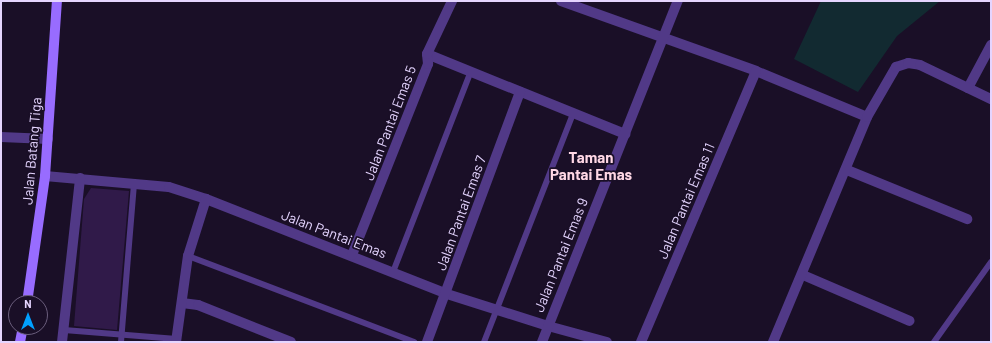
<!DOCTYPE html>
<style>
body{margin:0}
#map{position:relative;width:992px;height:343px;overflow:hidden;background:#1a0f27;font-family:Barlow,sans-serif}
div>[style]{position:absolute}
.green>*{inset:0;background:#122a31}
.building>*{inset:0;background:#301a49}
.lane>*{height:6px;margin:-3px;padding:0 3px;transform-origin:3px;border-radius:3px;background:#513987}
.street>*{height:10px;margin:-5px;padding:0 5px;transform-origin:5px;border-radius:5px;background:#513987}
.secondary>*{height:10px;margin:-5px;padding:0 5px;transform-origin:5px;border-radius:5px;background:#986cff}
span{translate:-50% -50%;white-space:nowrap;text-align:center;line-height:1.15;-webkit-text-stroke:3.5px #1a0f27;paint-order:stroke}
.street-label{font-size:14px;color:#e5d5ff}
.neighbourhood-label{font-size:15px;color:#ffd7e5;font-weight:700}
.frame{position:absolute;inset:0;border:2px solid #e5d5ff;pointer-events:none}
.north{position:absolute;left:8px;top:295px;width:40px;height:40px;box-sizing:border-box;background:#1a0f27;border:1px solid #6b5e7d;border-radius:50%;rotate:0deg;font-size:11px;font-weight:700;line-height:16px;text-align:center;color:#e5d5ff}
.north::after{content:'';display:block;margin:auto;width:14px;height:18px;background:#01a0ff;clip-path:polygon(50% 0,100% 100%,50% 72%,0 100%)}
</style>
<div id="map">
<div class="green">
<div style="clip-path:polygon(821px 1px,940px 1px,897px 36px,858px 92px,794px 59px)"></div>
</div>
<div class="building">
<div style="clip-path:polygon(91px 188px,129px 191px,117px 330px,74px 326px,84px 199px)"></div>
</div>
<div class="lane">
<div style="left:188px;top:256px;width:242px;rotate:20.8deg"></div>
<div style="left:393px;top:272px;width:216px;rotate:-68.8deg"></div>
<div style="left:64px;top:330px;width:113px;rotate:4.6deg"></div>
<div style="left:121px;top:342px;width:159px;rotate:-85.3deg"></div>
<div style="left:484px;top:342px;width:245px;rotate:-68.7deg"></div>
<div style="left:934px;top:342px;width:98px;rotate:-54.5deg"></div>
</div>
<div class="street">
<div style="left:561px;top:1px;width:207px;rotate:19.7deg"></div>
<div style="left:756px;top:71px;width:120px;rotate:22.5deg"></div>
<div style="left:427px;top:54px;width:214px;rotate:22deg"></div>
<div style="left:968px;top:88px;width:49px;rotate:-61.9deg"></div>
<div style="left:1px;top:137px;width:47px;rotate:2.4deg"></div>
<div style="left:847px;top:170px;width:130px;rotate:22.2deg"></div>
<div style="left:45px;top:176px;width:124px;rotate:5.1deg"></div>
<div style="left:169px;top:187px;width:39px;rotate:18deg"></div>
<div style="left:206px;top:199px;width:259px;rotate:21.5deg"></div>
<div style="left:447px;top:294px;width:106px;rotate:17.6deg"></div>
<div style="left:548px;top:326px;width:61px;rotate:15.2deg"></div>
<div style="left:352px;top:255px;width:206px;rotate:-68.3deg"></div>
<div style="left:428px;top:64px;width:10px;rotate:-96deg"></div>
<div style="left:427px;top:54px;width:59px;rotate:-64.7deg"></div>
<div style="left:803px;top:275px;width:116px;rotate:23.3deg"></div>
<div style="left:182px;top:303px;width:16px;rotate:7deg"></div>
<div style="left:198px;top:305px;width:100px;rotate:21.7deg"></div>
<div style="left:62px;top:342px;width:165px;rotate:-83.7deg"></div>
<div style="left:176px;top:342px;width:87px;rotate:-82.1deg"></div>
<div style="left:188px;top:256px;width:60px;rotate:-72.5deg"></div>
<div style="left:427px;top:342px;width:267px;rotate:-69.6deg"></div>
<div style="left:542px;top:342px;width:367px;rotate:-68.3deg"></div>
<div style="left:641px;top:342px;width:294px;rotate:-67deg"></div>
<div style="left:773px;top:342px;width:244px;rotate:-67.3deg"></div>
<div style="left:867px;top:117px;width:58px;rotate:-59.9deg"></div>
<div style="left:896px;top:67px;width:13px;rotate:-18deg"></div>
<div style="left:908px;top:63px;width:12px;rotate:9deg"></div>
<div style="left:920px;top:65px;width:79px;rotate:25.6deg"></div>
</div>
<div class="secondary">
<div style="left:27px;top:303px;width:128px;rotate:-81.9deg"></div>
<div style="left:45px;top:176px;width:175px;rotate:-86.1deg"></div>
<div style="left:20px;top:342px;width:15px;rotate:-79deg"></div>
</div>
<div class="street-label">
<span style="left:390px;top:123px;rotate:-69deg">Jalan Pantai Emas 5</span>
<span style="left:32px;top:151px;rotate:-85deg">Jalan Batang Tiga</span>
<span style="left:686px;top:201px;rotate:-67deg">Jalan Pantai Emas 11</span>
<span style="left:461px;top:213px;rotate:-70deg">Jalan Pantai Emas 7</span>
<span style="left:334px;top:234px;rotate:21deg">Jalan Pantai Emas</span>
<span style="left:561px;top:255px;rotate:-68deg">Jalan Pantai Emas 9</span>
</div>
<div class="neighbourhood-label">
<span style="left:591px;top:166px">Taman<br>Pantai Emas</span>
</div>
<div class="frame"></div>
<div class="north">N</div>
</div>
